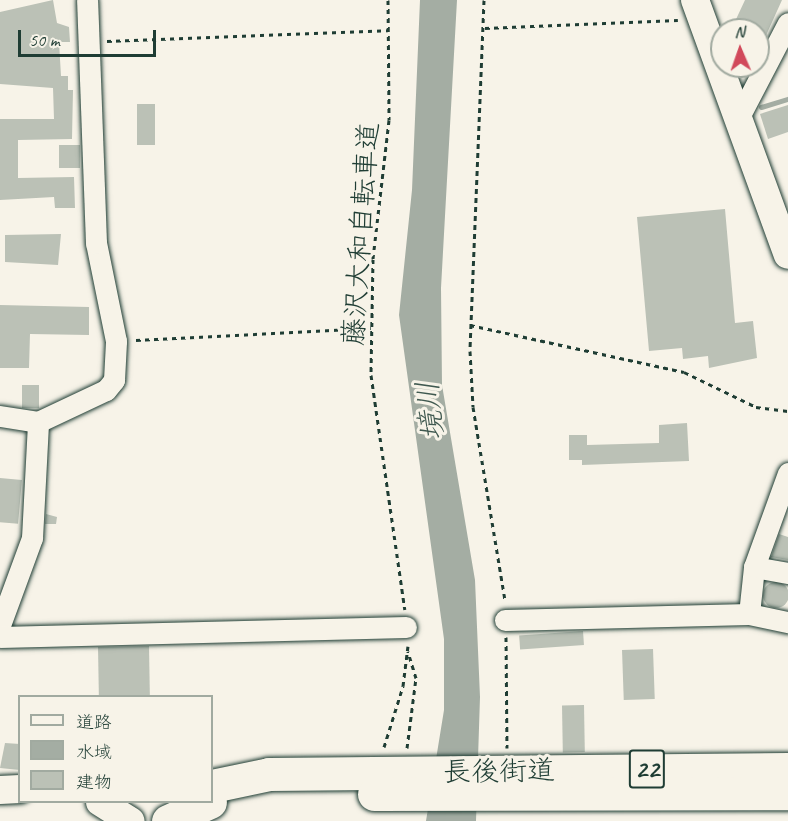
<!DOCTYPE html>
<meta charset="utf-8">
<style>
body{margin:0}
#map{position:relative;width:788px;height:821px;overflow:hidden;background:#f7f3e8;font-family:Caveat,"Klee One",sans-serif}
div>[style]{position:absolute}
.water>*{inset:0;background:#a4ada3}
.stream>*{height:5px;margin:-2.5px;padding:0 2.5px;transform-origin:2.5px;border-radius:2.5px;background:#a4ada3}
.building>*{inset:0;background:#bbc1b6;transform-origin:0 0}
.round{border-radius:50%}
.path>*{height:3px;margin-top:-1.5px;transform-origin:0;background:repeating-linear-gradient(90deg,#1f3d34 0 4.5px,transparent 0 9px)}
.roads{filter:drop-shadow(0 0 2px #1f3d34) drop-shadow(0 0 2px #1f3d34)}
.street>*{height:21px;margin:-10.5px;padding:0 10.5px;transform-origin:10.5px;border-radius:10.5px;background:#f7f3e8}
.secondary>*{height:28px;margin:-14px;padding:0 14px;transform-origin:14px;border-radius:14px;background:#f7f3e8}
.primary>*{height:33px;margin:-16.5px;padding:0 16.5px;transform-origin:16.5px;border-radius:16.5px;background:#f7f3e8}
span{translate:-50% -50%;white-space:nowrap;text-align:center;line-height:1.15;-webkit-text-stroke:6px #f7f3e8;paint-order:stroke}
.shield-label span{padding:2px 4px;background:#f7f3e8;border:2px solid;border-radius:4px;-webkit-text-stroke-width:0}
.shield-label{font-size:27px;color:#1f3d34;font-weight:700}
.street-label{font-size:28px;color:#1f3d34}
.water-label{font-size:30px;color:#405950;font-style:italic}
.legend{position:absolute;left:18px;top:695px;width:195px;height:108px;box-sizing:border-box;background:#f7f3e8;border:2px solid #a1aaa0;margin:0;padding:8px 10px;list-style:none;font-size:18px;color:#1f3d34}
.legend li{display:flex;align-items:center;gap:12px;height:30px}
.legend b{width:30px;border:2px solid #a1aaa0}
.north{position:absolute;left:710px;top:18px;width:60px;height:60px;box-sizing:border-box;background:#f7f3e8;border:2px solid #a1aaa0;border-radius:50%;rotate:358deg;font-size:16px;font-weight:700;line-height:24px;text-align:center;color:#1f3d34}
.north::after{content:'';display:block;margin:auto;width:21px;height:27px;background:#d1495b;clip-path:polygon(50% 0,100% 100%,50% 72%,0 100%)}
.scale{position:absolute;left:18px;top:30px;width:138px;height:27px;box-sizing:border-box;border:3px solid #1f3d34;border-top:0;padding-left:8px;font-size:18px;line-height:21px;white-space:nowrap;color:#1f3d34;-webkit-text-stroke:4px #f7f3e8;paint-order:stroke}
</style>
<div id="map">
<div class="water">
<div style="clip-path:polygon(420px 0,457px 0,441px 288px,442px 385px,475px 580px,480px 697px,476px 821px,426px 821px,444px 710px,444px 639px,399px 315px,412px 190px)"></div>
</div>
<div class="stream">
<div style="left:761px;top:107px;width:28px;rotate:-17deg"></div>
</div>
<div class="building">
<div style="clip-path:polygon(53px 0,57px 23px,69px 27px,70px 42px,59px 42px,61px 76px,68px 76px,68px 90px,73px 90px,72px 139px,18px 140px,18px 178px,74px 177px,75px 208px,55px 208px,54px 197px,0 200px,0 119px,54px 119px,53px 88px,0 84px,0 12px)"></div>
<div style="clip-path:polygon(745px 0,782px 0,758px 53px,758px 30px,731px 30px)"></div>
<div style="left:137px;top:104px;width:18px;height:41px"></div>
<div style="clip-path:polygon(788px 105px,788px 132px,768px 139px,760px 114px)"></div>
<div style="left:80px;top:145px;width:23px;height:21px;rotate:90deg"></div>
<div style="clip-path:polygon(725px 209px,735px 323px,753px 321px,757px 358px,709px 368px,708px 356px,683px 359px,682px 348px,649px 351px,637px 217px)"></div>
<div style="clip-path:polygon(61px 234px,58px 265px,5px 262px,5px 235px)"></div>
<div style="clip-path:polygon(0 305px,89px 307px,89px 335px,30px 334px,29px 368px,0 368px)"></div>
<div style="left:39px;top:385px;width:23px;height:17px;rotate:90deg"></div>
<div style="clip-path:polygon(687px 423px,689px 461px,582px 465px,582px 460px,569px 460px,569px 435px,587px 435px,587px 445px,659px 443px,659px 425px)"></div>
<div style="left:0;top:478px;width:22px;height:44px;rotate:5deg"></div>
<div style="clip-path:polygon(46px 514px,57px 517px,56px 524px,45px 524px)"></div>
<div style="clip-path:polygon(779px 534px,788px 537px,788px 560px,771px 557px)"></div>
<div class="round" style="left:763px;top:582px;width:26px;height:26px"></div>
<div style="left:583px;top:631px;width:14px;height:64px;rotate:86deg"></div>
<div style="left:149px;top:646px;width:50px;height:51px;rotate:89deg"></div>
<div style="left:653px;top:649px;width:50px;height:31px;rotate:88deg"></div>
<div style="left:584px;top:705px;width:47px;height:22px;rotate:89deg"></div>
<div style="clip-path:polygon(5px 743px,20px 744px,20px 770px,0 768px)"></div>
</div>
<div class="path">
<div style="left:388px;top:0;width:120px;rotate:89.5deg"></div>
<div style="left:389px;top:120px;width:140px;rotate:96.6deg"></div>
<div style="left:373px;top:259px;width:116px;rotate:91deg"></div>
<div style="left:371px;top:375px;width:237px;rotate:81.8deg"></div>
<div style="left:484px;top:0;width:351px;rotate:92.3deg"></div>
<div style="left:470px;top:351px;width:56px;rotate:86.9deg"></div>
<div style="left:473px;top:407px;width:197px;rotate:80.6deg"></div>
<div style="left:485px;top:28px;width:193px;rotate:-2.4deg"></div>
<div style="left:107px;top:41px;width:281px;rotate:-2.2deg"></div>
<div style="left:470px;top:325px;width:219px;rotate:12.4deg"></div>
<div style="left:684px;top:372px;width:80px;rotate:25.9deg"></div>
<div style="left:756px;top:407px;width:32px;rotate:7deg"></div>
<div style="left:136px;top:340px;width:235px;rotate:-2.9deg"></div>
<div style="left:506px;top:637px;width:111px;rotate:89.5deg"></div>
<div style="left:384px;top:747px;width:64px;rotate:-72.7deg"></div>
<div style="left:403px;top:686px;width:40px;rotate:-82.9deg"></div>
<div style="left:407px;top:748px;width:71px;rotate:-82.7deg"></div>
<div style="left:416px;top:678px;width:28px;rotate:-107deg"></div>
</div>
<div class="roads">
<div class="street">
<div style="left:738px;top:119px;width:108px;rotate:-62.5deg"></div>
<div style="left:0;top:416px;width:38px;rotate:9deg"></div>
<div style="left:38px;top:422px;width:75px;rotate:-25.2deg"></div>
<div style="left:106px;top:390px;width:13px;rotate:-51deg"></div>
<div style="left:114px;top:380px;width:39px;rotate:-87deg"></div>
<div style="left:116px;top:341px;width:100px;rotate:-101.5deg"></div>
<div style="left:96px;top:243px;width:243px;rotate:-92.1deg"></div>
<div style="left:754px;top:567px;width:35px;rotate:10deg"></div>
<div style="left:749px;top:614px;width:47px;rotate:-83.9deg"></div>
<div style="left:754px;top:567px;width:100px;rotate:-70.1deg"></div>
<div style="left:505px;top:620px;width:244px;rotate:-1.4deg"></div>
<div style="left:749px;top:614px;width:40px;rotate:12deg"></div>
<div style="left:0;top:625px;width:93px;rotate:-69.8deg"></div>
<div style="left:32px;top:538px;width:116px;rotate:-87deg"></div>
<div style="left:0;top:637px;width:406px;rotate:-1.4deg"></div>
</div>
<div class="secondary">
<div style="left:695px;top:0;width:271px;rotate:70deg"></div>
<div style="left:0;top:790px;width:20px;rotate:-3deg"></div>
<div style="left:100px;top:802px;width:36px;rotate:32deg"></div>
</div>
<div class="primary">
<div style="left:212px;top:786px;width:58px;rotate:-11.9deg"></div>
<div style="left:269px;top:774px;width:519px;rotate:-0.55deg"></div>
<div style="left:374px;top:794px;width:414px;rotate:-0.1deg"></div>
<div style="left:168px;top:821px;width:46px;rotate:-24.3deg"></div>
</div>
</div>
<div class="shield-label">
<span style="left:647px;top:769px">22</span>
</div>
<div class="street-label">
<span style="left:361px;top:234px;rotate:-86deg">藤沢大和自転車道</span>
<span style="left:499px;top:771px;rotate:-1deg">長後街道</span>
</div>
<div class="water-label">
<span style="left:430px;top:411px;rotate:-96deg">境川</span>
</div>
<ul class="legend">
<li><b style="height:8px;background:#f7f3e8"></b>道路</li>
<li><b style="height:16px;background:#a4ada3"></b>水域</li>
<li><b style="height:16px;background:#bbc1b6"></b>建物</li>
</ul>
<div class="north">N</div>
<div class="scale">50 m</div>
</div>
